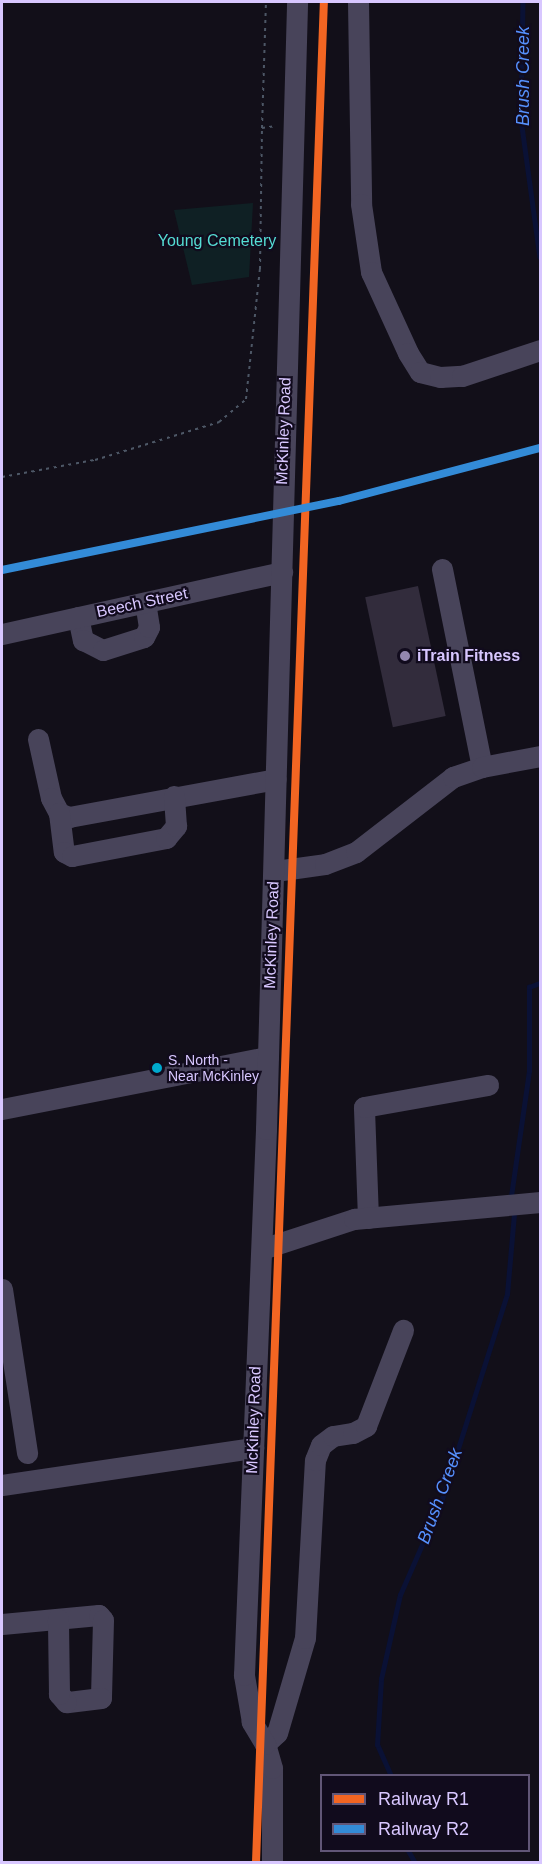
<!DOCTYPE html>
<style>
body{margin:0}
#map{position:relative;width:542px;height:1864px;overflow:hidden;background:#120f19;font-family:Arial,sans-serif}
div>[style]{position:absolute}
.green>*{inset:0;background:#0f2024}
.stream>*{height:4.5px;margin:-2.25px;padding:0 2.25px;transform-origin:2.25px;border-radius:2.25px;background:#0a1135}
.building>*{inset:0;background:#322c3c;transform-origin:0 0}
.path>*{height:2px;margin-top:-1px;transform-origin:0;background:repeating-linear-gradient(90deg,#4d5766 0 3px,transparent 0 7.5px)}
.minor>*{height:21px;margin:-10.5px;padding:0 10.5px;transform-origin:10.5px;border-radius:10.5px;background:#48445a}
.rail-1>*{height:8px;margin:-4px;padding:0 4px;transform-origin:4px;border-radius:4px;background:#f26522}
.rail-2>*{height:8px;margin:-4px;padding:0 4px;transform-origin:4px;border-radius:4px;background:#338bd7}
.dots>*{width:16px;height:16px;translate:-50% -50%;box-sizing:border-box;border:3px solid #110b1d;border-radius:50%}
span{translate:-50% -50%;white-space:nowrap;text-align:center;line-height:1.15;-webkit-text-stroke:4.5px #110b1d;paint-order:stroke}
.bus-label{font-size:14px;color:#d8c7ff}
.left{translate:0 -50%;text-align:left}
.park-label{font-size:16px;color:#55ddd4}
.street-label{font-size:16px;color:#d8c7ff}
.poi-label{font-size:16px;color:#d8c7ff;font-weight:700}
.water-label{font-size:18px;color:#5691fe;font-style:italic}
.frame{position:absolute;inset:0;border:3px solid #d8c7ff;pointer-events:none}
.legend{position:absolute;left:320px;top:1774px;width:210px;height:78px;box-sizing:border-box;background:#110b1d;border:2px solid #615677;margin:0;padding:8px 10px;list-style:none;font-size:18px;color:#d8c7ff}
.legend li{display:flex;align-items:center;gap:12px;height:30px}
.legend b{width:30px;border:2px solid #615677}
</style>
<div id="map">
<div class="green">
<div style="clip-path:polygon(253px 203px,249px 277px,192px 285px,174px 210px)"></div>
</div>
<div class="stream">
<div style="left:523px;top:2px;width:117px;rotate:91deg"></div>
<div style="left:521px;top:119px;width:139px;rotate:82.2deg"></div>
<div style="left:511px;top:1196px;width:126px;rotate:-81.8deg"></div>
<div style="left:529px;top:1071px;width:84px;rotate:-90deg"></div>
<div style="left:529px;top:987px;width:12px;rotate:-20deg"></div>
<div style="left:391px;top:1776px;width:34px;rotate:-114deg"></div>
<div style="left:377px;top:1745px;width:66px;rotate:-86.5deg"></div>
<div style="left:381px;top:1679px;width:86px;rotate:-77.3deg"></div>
<div style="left:400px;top:1595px;width:105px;rotate:-66.4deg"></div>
<div style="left:442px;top:1499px;width:215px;rotate:-72.4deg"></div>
<div style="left:507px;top:1294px;width:80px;rotate:-85deg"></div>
<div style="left:408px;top:1850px;width:14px;rotate:60deg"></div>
</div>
<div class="building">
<div style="left:418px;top:586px;width:133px;height:54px;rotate:78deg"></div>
</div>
<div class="path">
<div style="left:262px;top:128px;width:126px;rotate:-88.2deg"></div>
<div style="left:2px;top:477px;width:95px;rotate:-10.4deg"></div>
<div style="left:95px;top:460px;width:130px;rotate:-17deg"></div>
<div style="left:219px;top:422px;width:35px;rotate:-40deg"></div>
<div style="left:246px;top:399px;width:131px;rotate:-83.9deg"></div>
<div style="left:260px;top:269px;width:141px;rotate:-89.2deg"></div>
<div style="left:262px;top:128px;width:14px;rotate:-8deg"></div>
</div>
<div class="minor">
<div style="left:358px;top:2px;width:202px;rotate:89.1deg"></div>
<div style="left:361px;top:204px;width:69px;rotate:81.6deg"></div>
<div style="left:371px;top:272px;width:89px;rotate:65.4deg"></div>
<div style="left:408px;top:353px;width:22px;rotate:58deg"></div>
<div style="left:420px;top:372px;width:21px;rotate:14deg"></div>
<div style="left:440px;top:377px;width:22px;rotate:-3deg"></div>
<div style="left:462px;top:376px;width:82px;rotate:-18.4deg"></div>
<div style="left:442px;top:569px;width:202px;rotate:78.6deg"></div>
<div style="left:78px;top:617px;width:24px;rotate:78deg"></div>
<div style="left:83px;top:640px;width:22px;rotate:27deg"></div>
<div style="left:103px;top:650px;width:43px;rotate:-17.6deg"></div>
<div style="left:144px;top:637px;width:11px;rotate:-63deg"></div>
<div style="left:149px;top:627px;width:24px;rotate:-99deg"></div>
<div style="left:2px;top:634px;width:287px;rotate:-12.5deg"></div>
<div style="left:38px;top:739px;width:60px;rotate:77.6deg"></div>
<div style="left:51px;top:798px;width:17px;rotate:62deg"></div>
<div style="left:59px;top:813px;width:11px;rotate:22deg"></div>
<div style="left:69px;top:817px;width:210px;rotate:-10.4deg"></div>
<div style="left:59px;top:813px;width:39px;rotate:83deg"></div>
<div style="left:64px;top:852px;width:9px;rotate:27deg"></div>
<div style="left:72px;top:856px;width:96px;rotate:-10.8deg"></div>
<div style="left:166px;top:838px;width:16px;rotate:-50deg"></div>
<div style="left:176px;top:826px;width:30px;rotate:-94deg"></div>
<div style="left:275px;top:871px;width:50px;rotate:-8deg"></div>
<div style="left:325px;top:864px;width:33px;rotate:-21deg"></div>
<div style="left:356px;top:852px;width:123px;rotate:-37.7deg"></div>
<div style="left:453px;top:777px;width:31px;rotate:-19deg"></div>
<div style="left:482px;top:767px;width:59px;rotate:-10.7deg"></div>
<div style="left:2px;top:1109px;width:271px;rotate:-11.1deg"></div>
<div style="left:368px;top:1218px;width:111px;rotate:-92.1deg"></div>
<div style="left:364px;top:1107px;width:126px;rotate:-10.1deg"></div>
<div style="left:262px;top:1249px;width:97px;rotate:-18.1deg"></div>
<div style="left:354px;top:1219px;width:187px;rotate:-5.2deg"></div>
<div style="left:2px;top:1289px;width:166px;rotate:81.3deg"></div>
<div style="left:2px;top:1485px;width:254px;rotate:-8.4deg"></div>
<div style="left:2px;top:1624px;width:97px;rotate:-5.3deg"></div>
<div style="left:99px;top:1615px;width:6px;rotate:51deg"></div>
<div style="left:103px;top:1620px;width:78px;rotate:91.5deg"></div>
<div style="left:101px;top:1698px;width:35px;rotate:173deg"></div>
<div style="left:66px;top:1702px;width:11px;rotate:-131deg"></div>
<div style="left:59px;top:1694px;width:75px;rotate:-90.8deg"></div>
<div style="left:265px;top:1744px;width:16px;rotate:-43deg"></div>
<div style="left:277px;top:1733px;width:99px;rotate:-73.6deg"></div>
<div style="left:305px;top:1638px;width:178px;rotate:-86.8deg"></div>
<div style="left:315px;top:1460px;width:16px;rotate:-68deg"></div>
<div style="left:321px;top:1445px;width:15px;rotate:-37deg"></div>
<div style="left:333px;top:1436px;width:20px;rotate:-9deg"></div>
<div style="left:353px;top:1433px;width:15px;rotate:-28deg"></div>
<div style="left:366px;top:1426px;width:103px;rotate:-68.9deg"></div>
<div style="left:272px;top:1862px;width:94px;rotate:-90deg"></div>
<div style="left:272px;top:1768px;width:25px;rotate:-106deg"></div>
<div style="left:265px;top:1744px;width:26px;rotate:-121deg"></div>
<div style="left:252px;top:1722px;width:48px;rotate:-99.7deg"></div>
<div style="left:244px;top:1675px;width:546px;rotate:-87.69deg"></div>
<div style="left:266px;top:1129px;width:1127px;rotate:-88.42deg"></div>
</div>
<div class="rail-1">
<div style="left:256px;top:1862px;width:1861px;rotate:-87.91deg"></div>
</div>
<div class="rail-2">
<div style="left:2px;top:570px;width:344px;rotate:-11.6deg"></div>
<div style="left:339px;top:501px;width:208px;rotate:-14.8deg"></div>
</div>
<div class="dots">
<div style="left:405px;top:656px;background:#9387ae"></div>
<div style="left:157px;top:1068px;background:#00a9ce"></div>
</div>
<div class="bus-label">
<span class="left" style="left:168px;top:1068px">S. North -<br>Near McKinley</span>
</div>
<div class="park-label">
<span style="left:217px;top:241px">Young Cemetery</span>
</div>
<div class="street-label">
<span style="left:284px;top:431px;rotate:-88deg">McKinley Road</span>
<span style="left:142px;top:603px;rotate:-12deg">Beech Street</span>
<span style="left:272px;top:935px;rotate:-88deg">McKinley Road</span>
<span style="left:254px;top:1420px;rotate:-88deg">McKinley Road</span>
</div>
<div class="poi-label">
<span class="left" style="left:417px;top:656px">iTrain Fitness</span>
</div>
<div class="water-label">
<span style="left:523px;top:76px;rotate:-90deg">Brush Creek</span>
<span style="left:440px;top:1496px;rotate:-70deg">Brush Creek</span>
</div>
<div class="frame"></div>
<ul class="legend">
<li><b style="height:8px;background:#f26522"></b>Railway R1</li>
<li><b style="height:8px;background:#338bd7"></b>Railway R2</li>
</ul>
</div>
